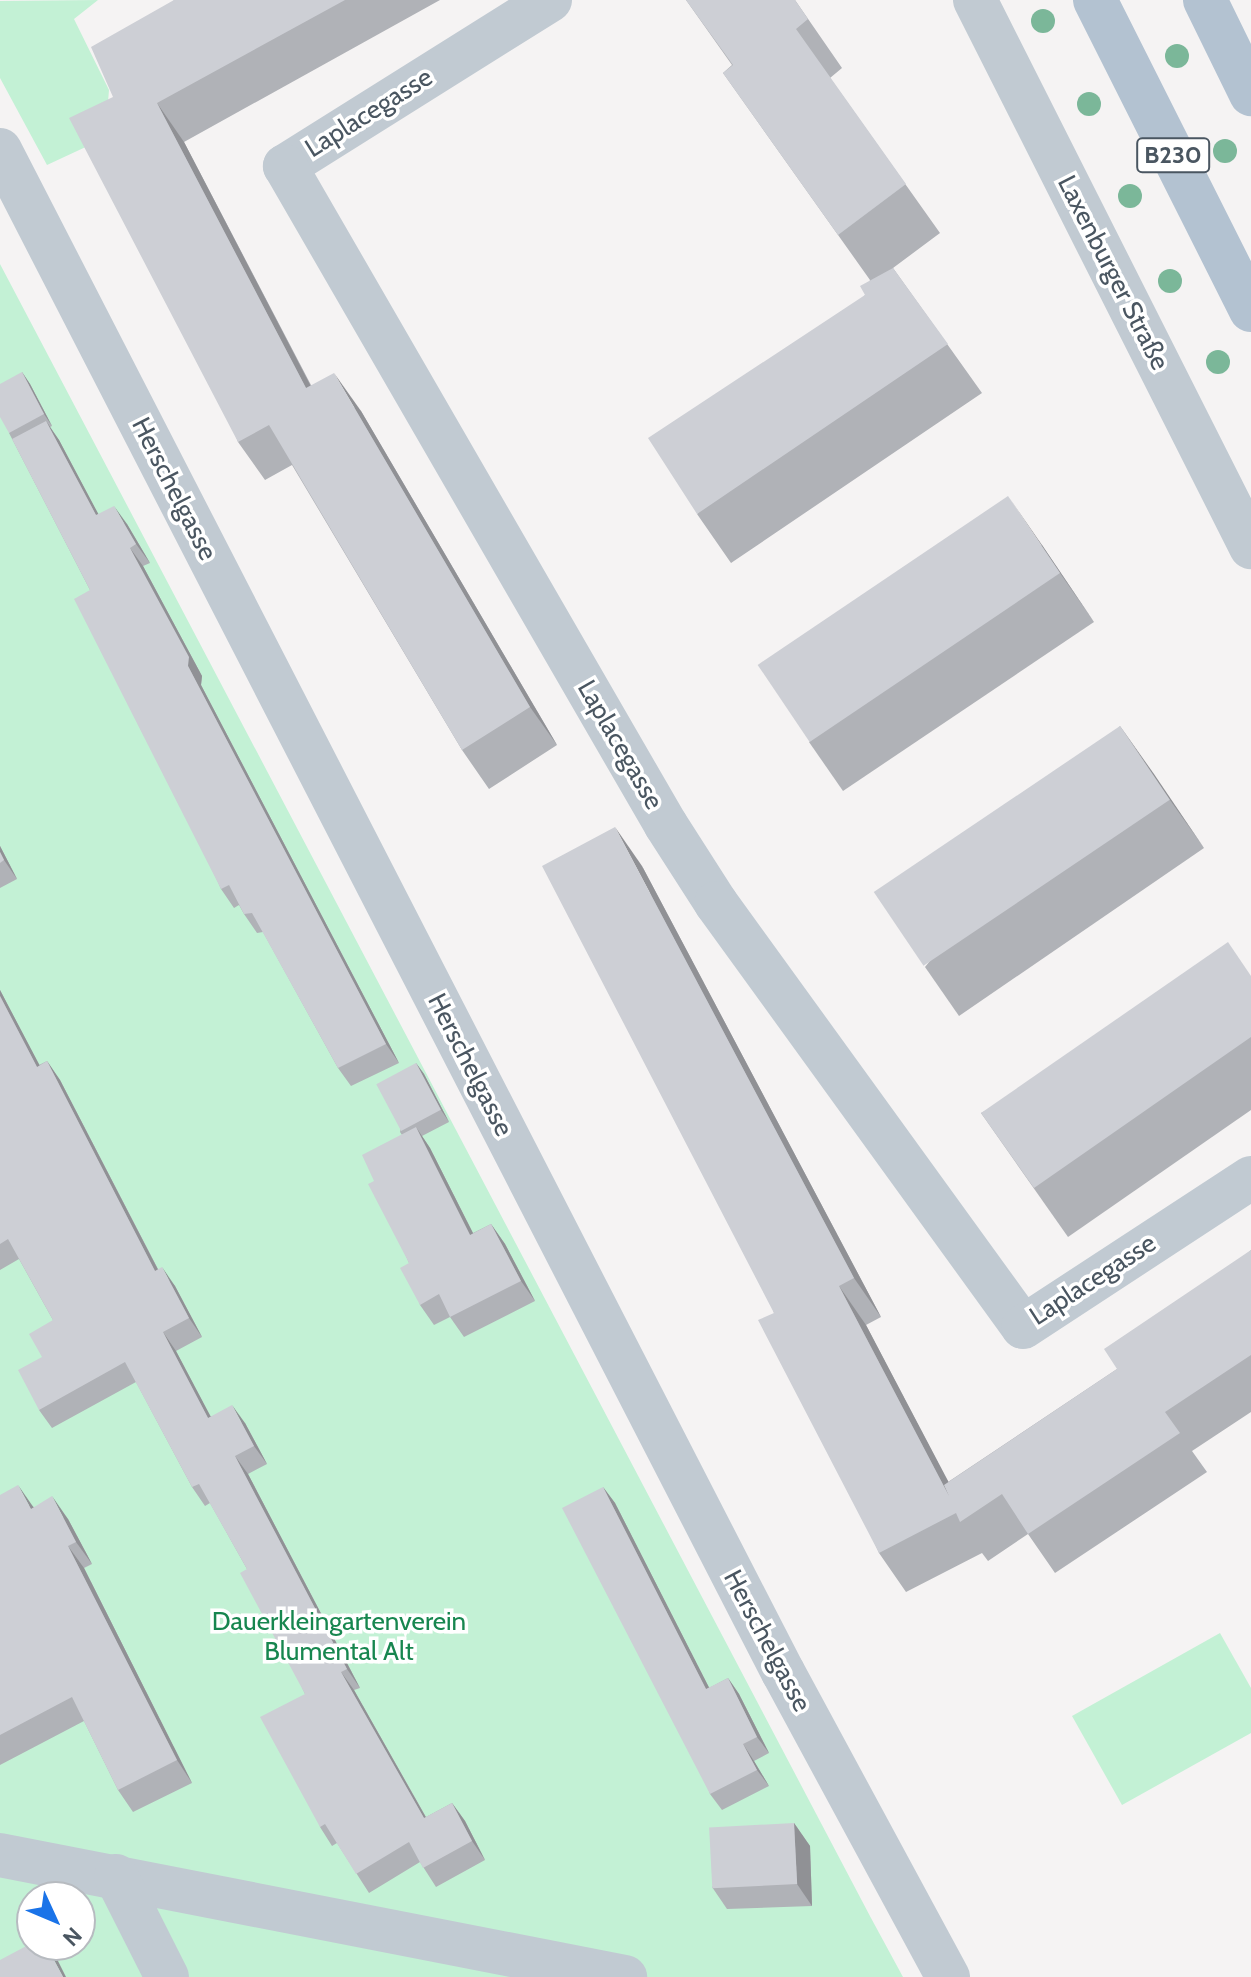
<!DOCTYPE html>
<meta charset="utf-8">
<style>
body{margin:0}
#map{position:relative;width:1251px;height:1977px;overflow:hidden;background:#f5f3f3;font-family:Cabin,sans-serif}
div>[style]{position:absolute}
.green>*{inset:0;background:#c3f1d5}
.minor>*{height:44px;margin:-22px;padding:0 22px;transform-origin:22px;border-radius:22px;background:#c1cad2}
.major>*{height:44px;margin:-22px;padding:0 22px;transform-origin:22px;border-radius:22px;background:#b3c2d1}
.trees>*{width:24px;height:24px;margin:-12px;border-radius:50%;background:#7bb799}
.wall>*{inset:0;background:#b0b2b7}
.shaded-wall>*{inset:0;background:#909195}
.building>*{inset:0;background:#cdcfd5;transform-origin:0 0}
span{translate:-50% -50%;white-space:nowrap;text-align:center;line-height:1.15;-webkit-text-stroke:7px #fff;paint-order:stroke}
.shield-label span{padding:2px 6px;background:#fff;border:2px solid;border-radius:6px;-webkit-text-stroke-width:0}
.shield-label{font-size:24px;color:#4a5661;font-weight:700}
.street-label{font-size:26px;color:#4a5661}
.park-label{font-size:26px;color:#17864f}
.north{position:absolute;left:16px;top:1881px;width:80px;height:80px;box-sizing:border-box;background:#fff;border:2px solid #b7bbc0;border-radius:50%;rotate:134deg;font-size:22px;font-weight:700;line-height:32px;text-align:center;color:#4a5661}
.north::after{content:'';display:block;margin:auto;width:28px;height:36px;background:#1a73e8;clip-path:polygon(50% 0,100% 100%,50% 72%,0 100%)}
</style>
<div id="map">
<div class="green">
<div style="clip-path:polygon(98px 0,74px 19px,109px 90px,105px 138px,47px 165px,0 78px,0 1px)"></div>
<div style="clip-path:polygon(evenodd,0 264px,871px 1918px,903px 1977px,0 1977px,0 264px,32px 1897px,80px 1897px,80px 1945px,32px 1945px,32px 1897px)"></div>
<div style="clip-path:polygon(1220px 1633px,1251px 1688px,1251px 1733px,1122px 1805px,1072px 1716px)"></div>
</div>
<div class="minor">
<div style="left:550px;top:0;width:313px;rotate:147.9deg"></div>
<div style="left:285px;top:166px;width:761px;rotate:59.97deg"></div>
<div style="left:666px;top:825px;width:93px;rotate:57.3deg"></div>
<div style="left:716px;top:903px;width:523px;rotate:54.09deg"></div>
<div style="left:1023px;top:1327px;width:272px;rotate:-33.2deg"></div>
<div style="left:975px;top:0;width:613px;rotate:63.23deg"></div>
<div style="left:0;top:150px;width:1712px;rotate:62.78deg"></div>
<div style="left:783px;top:1672px;width:347px;rotate:61.6deg"></div>
<div style="left:0;top:1855px;width:637px;rotate:11.05deg"></div>
<div style="left:116px;top:1876px;width:113px;rotate:63.2deg"></div>
</div>
<div class="major">
<div style="left:1095px;top:0;width:347px;rotate:63.3deg"></div>
<div style="left:1205px;top:0;width:105px;rotate:63.9deg"></div>
</div>
<div class="trees">
<div style="left:1043px;top:21px"></div>
<div style="left:1177px;top:56px"></div>
<div style="left:1089px;top:104px"></div>
<div style="left:1225px;top:151px"></div>
<div style="left:1130px;top:196px"></div>
<div style="left:1170px;top:281px"></div>
<div style="left:1218px;top:362px"></div>
</div>
<div class="wall">
<div style="clip-path:polygon(174px 0,440px 0,184px 142px,311px 385px,361px 411px,557px 745px,489px 789px,462px 750px,292px 465px,265px 480px,238px 442px,113px 97px)"></div>
<div style="clip-path:polygon(686px 0,795px 0,842px 68px,830px 78px,940px 233px,893px 268px,982px 393px,731px 563px,697px 514px,865px 295px,870px 280px,723px 73px,732px 65px)"></div>
<div style="clip-path:polygon(22px 372px,30px 384px,52px 426px,50px 427px,59px 440px,98px 514px,127px 524px,150px 563px,143px 566px,202px 676px,201px 685px,399px 1063px,351px 1086px,338px 1068px,263px 932px,257px 933px,244px 914px,239px 905px,234px 908px,221px 889px,90px 590px,9px 433px)"></div>
<div style="clip-path:polygon(1042px 545px,1094px 622px,843px 791px,809px 742px)"></div>
<div style="clip-path:polygon(1120px 726px,1204px 848px,959px 1016px,925px 967px)"></div>
<div style="clip-path:polygon(0 846px,17px 879px,0 888px)"></div>
<div style="clip-path:polygon(642px 866px,881px 1317px,866px 1325px,948px 1482px,1117px 1369px,1251px 1250px,1251px 1412px,1192px 1451px,1207px 1472px,1055px 1573px,1028px 1534px,988px 1561px,982px 1553px,906px 1592px,879px 1553px,774px 1313px)"></div>
<div style="clip-path:polygon(1251px 976px,1251px 1110px,1068px 1237px,981px 1113px)"></div>
<div style="clip-path:polygon(0 990px,39px 1065px,47px 1061px,60px 1080px,158px 1269px,175px 1286px,202px 1337px,176px 1351px,210px 1416px,245px 1423px,267px 1464px,248px 1474px,360px 1688px,354px 1690px,426px 1817px,452px 1803px,465px 1821px,485px 1860px,436px 1887px,420px 1862px,369px 1893px,337px 1843px,332px 1846px,320px 1827px,305px 1694px,247px 1569px,210px 1503px,205px 1506px,192px 1487px,136px 1382px,52px 1428px,39px 1410px,42px 1357px,53px 1320px,19px 1259px,0 1270px)"></div>
<div style="clip-path:polygon(416px 1063px,424px 1074px,449px 1122px,422px 1136px,430px 1148px,473px 1233px,491px 1224px,505px 1244px,535px 1301px,464px 1337px,450px 1317px,434px 1325px,420px 1305px,409px 1263px,374px 1181px,402px 1135px,400px 1132px)"></div>
<div style="clip-path:polygon(603px 1487px,615px 1503px,709px 1688px,728px 1678px,739px 1694px,769px 1753px,754px 1761px,769px 1786px,722px 1810px,710px 1794px)"></div>
<div style="clip-path:polygon(0 1495px,68px 1519px,92px 1564px,84px 1568px,192px 1783px,133px 1812px,118px 1790px,84px 1721px,0 1765px)"></div>
<div style="clip-path:polygon(794px 1823px,810px 1846px,812px 1906px,727px 1909px,712px 1887px)"></div>
</div>
<div class="shaded-wall">
<div style="clip-path:polygon(157px 103px,184px 142px,332px 427px,306px 388px)"></div>
<div style="clip-path:polygon(22px 372px,30px 384px,52px 426px,44px 414px)"></div>
<div style="clip-path:polygon(334px 373px,361px 411px,557px 745px,530px 707px)"></div>
<div style="clip-path:polygon(46px 421px,59px 440px,109px 534px,96px 515px)"></div>
<div style="clip-path:polygon(1008px 496px,1042px 545px,1094px 622px,1060px 573px)"></div>
<div style="clip-path:polygon(114px 506px,127px 524px,150px 563px,136px 544px)"></div>
<div style="clip-path:polygon(130px 548px,143px 566px,202px 676px,201px 685px,399px 1063px,386px 1044px,188px 666px)"></div>
<div style="clip-path:polygon(1120px 726px,1154px 774px,1204px 848px,1170px 800px)"></div>
<div style="clip-path:polygon(615px 827px,642px 866px,881px 1317px,854px 1278px)"></div>
<div style="clip-path:polygon(0 846px,17px 879px,4px 860px,0 852px)"></div>
<div style="clip-path:polygon(0 990px,50px 1085px,37px 1067px,0 996px)"></div>
<div style="clip-path:polygon(47px 1061px,60px 1080px,168px 1289px,155px 1271px)"></div>
<div style="clip-path:polygon(416px 1063px,424px 1074px,449px 1122px,441px 1110px)"></div>
<div style="clip-path:polygon(416px 1127px,430px 1148px,484px 1255px,470px 1235px)"></div>
<div style="clip-path:polygon(491px 1224px,505px 1244px,535px 1301px,521px 1281px)"></div>
<div style="clip-path:polygon(162px 1267px,175px 1286px,202px 1337px,189px 1318px)"></div>
<div style="clip-path:polygon(839px 1286px,866px 1325px,967px 1517px,949px 1496px)"></div>
<div style="clip-path:polygon(163px 1332px,176px 1351px,221px 1436px,208px 1418px)"></div>
<div style="clip-path:polygon(232px 1405px,245px 1423px,267px 1464px,254px 1446px)"></div>
<div style="clip-path:polygon(235px 1456px,248px 1474px,360px 1688px,347px 1669px)"></div>
<div style="clip-path:polygon(18px 1485px,34px 1508px,31px 1509px)"></div>
<div style="clip-path:polygon(603px 1487px,615px 1503px,718px 1705px,706px 1689px)"></div>
<div style="clip-path:polygon(52px 1496px,68px 1519px,92px 1564px,76px 1542px)"></div>
<div style="clip-path:polygon(68px 1546px,84px 1568px,192px 1783px,177px 1760px)"></div>
<div style="clip-path:polygon(341px 1672px,354px 1690px,437px 1837px,424px 1818px)"></div>
<div style="clip-path:polygon(728px 1678px,739px 1694px,769px 1753px,757px 1737px)"></div>
<div style="clip-path:polygon(743px 1744px,754px 1761px,769px 1786px,757px 1770px)"></div>
<div style="clip-path:polygon(452px 1803px,465px 1821px,485px 1860px,472px 1841px)"></div>
<div style="clip-path:polygon(794px 1823px,810px 1846px,812px 1906px,797px 1884px)"></div>
<div style="clip-path:polygon(46px 1945px,56px 1957px,66px 1977px,63px 1977px)"></div>
</div>
<div class="building">
<div style="clip-path:polygon(174px 0,345px 0,157px 103px,306px 388px,334px 373px,530px 707px,462px 750px,269px 425px,238px 442px,69px 118px,113px 97px,91px 47px)"></div>
<div style="clip-path:polygon(686px 0,795px 0,808px 19px,796px 29px,906px 184px,838px 235px,723px 73px,733px 65px)"></div>
<div style="clip-path:polygon(893px 268px,948px 344px,697px 514px,648px 438px,865px 295px,860px 286px)"></div>
<div style="clip-path:polygon(22px 372px,44px 414px,9px 433px,0 417px,0 384px)"></div>
<div style="clip-path:polygon(46px 421px,96px 515px,114px 506px,136px 544px,130px 548px,189px 657px,188px 666px,386px 1044px,338px 1068px,252px 913px,244px 914px,229px 885px,221px 889px,74px 599px,90px 590px,12px 439px)"></div>
<div style="left:1008px;top:496px;width:93px;height:302px;rotate:56deg"></div>
<div style="left:1120px;top:726px;width:89px;height:297px;rotate:56deg"></div>
<div style="clip-path:polygon(615px 827px,854px 1278px,839px 1286px,949px 1496px,944px 1485px,1117px 1369px,1104px 1349px,1251px 1250px,1251px 1355px,1165px 1412px,1180px 1433px,1028px 1534px,1002px 1494px,960px 1522px,956px 1513px,879px 1553px,758px 1320px,774px 1313px,542px 866px)"></div>
<div style="clip-path:polygon(0 852px,4px 860px,0 863px)"></div>
<div style="clip-path:polygon(1228px 942px,1251px 976px,1251px 1037px,1034px 1188px,981px 1113px)"></div>
<div style="clip-path:polygon(0 996px,37px 1067px,47px 1061px,155px 1271px,162px 1267px,189px 1318px,163px 1332px,208px 1418px,232px 1405px,254px 1446px,235px 1456px,347px 1669px,341px 1672px,424px 1818px,452px 1803px,472px 1841px,423px 1868px,409px 1842px,356px 1874px,325px 1824px,320px 1827px,260px 1717px,305px 1694px,240px 1573px,247px 1569px,199px 1484px,192px 1487px,125px 1362px,39px 1410px,18px 1370px,42px 1357px,29px 1334px,53px 1320px,8px 1239px,0 1244px)"></div>
<div style="left:416px;top:1063px;width:53px;height:45px;rotate:62deg"></div>
<div style="clip-path:polygon(416px 1127px,470px 1235px,491px 1224px,521px 1281px,450px 1317px,439px 1294px,420px 1305px,400px 1268px,409px 1263px,368px 1184px,374px 1181px,362px 1155px)"></div>
<div style="clip-path:polygon(18px 1485px,31px 1509px,52px 1496px,76px 1542px,68px 1546px,177px 1760px,118px 1790px,72px 1697px,0 1735px,0 1495px)"></div>
<div style="clip-path:polygon(603px 1487px,706px 1689px,728px 1678px,757px 1737px,743px 1744px,757px 1770px,710px 1794px,562px 1508px)"></div>
<div style="left:794px;top:1823px;width:61px;height:85px;rotate:87deg"></div>
<div style="clip-path:polygon(32px 1943px,32px 1945px,46px 1945px,63px 1977px,0 1977px,0 1960px)"></div>
</div>
<div class="shield-label">
<span style="left:1173px;top:155px">B230</span>
</div>
<div class="street-label">
<span style="left:369px;top:113px;rotate:-32deg">Laplacegasse</span>
<span style="left:1113px;top:273px;rotate:63deg">Laxenburger Straße</span>
<span style="left:174px;top:489px;rotate:63deg">Herschelgasse</span>
<span style="left:620px;top:745px;rotate:60deg">Laplacegasse</span>
<span style="left:470px;top:1065px;rotate:63deg">Herschelgasse</span>
<span style="left:1093px;top:1280px;rotate:-33deg">Laplacegasse</span>
<span style="left:767px;top:1641px;rotate:62deg">Herschelgasse</span>
</div>
<div class="park-label">
<span style="left:339px;top:1637px">Dauerkleingartenverein<br>Blumental Alt</span>
</div>
<div class="north">N</div>
</div>
